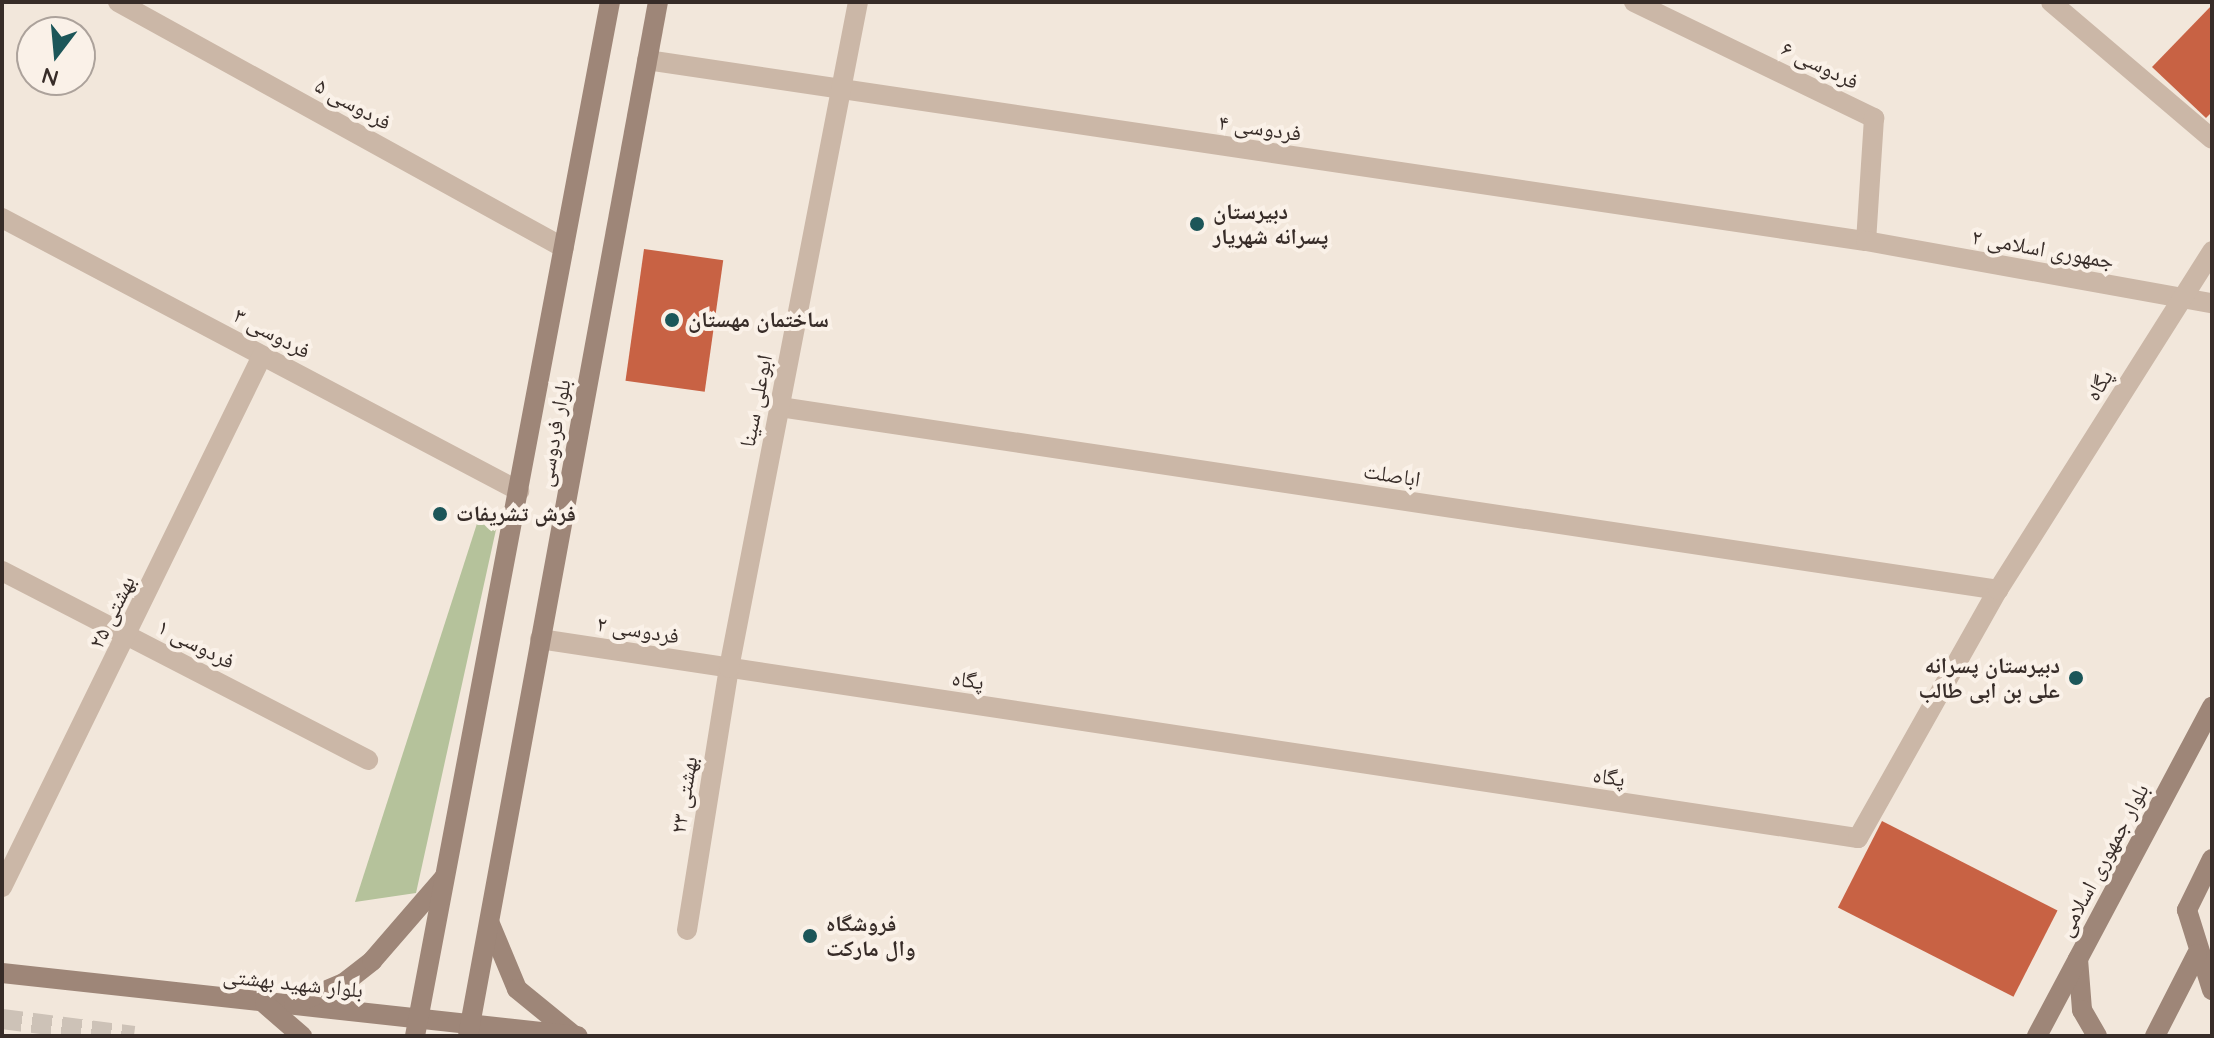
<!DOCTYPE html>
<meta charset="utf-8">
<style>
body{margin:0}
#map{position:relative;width:2214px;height:1038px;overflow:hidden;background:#f2e7db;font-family:Quicksand,"Noto Naskh Arabic",sans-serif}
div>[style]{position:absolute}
.green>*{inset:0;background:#b5c29b}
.building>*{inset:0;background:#c86244;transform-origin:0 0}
.primary-tunnel>*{height:20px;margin-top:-10px;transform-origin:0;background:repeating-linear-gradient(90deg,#cdc2b7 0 20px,transparent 0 30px)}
.street>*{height:20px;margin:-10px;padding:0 10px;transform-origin:10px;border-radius:10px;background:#cbb7a7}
.secondary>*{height:20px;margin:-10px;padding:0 10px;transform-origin:10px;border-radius:10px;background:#9e8678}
.dots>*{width:22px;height:22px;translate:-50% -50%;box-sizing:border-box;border:4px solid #faf1e8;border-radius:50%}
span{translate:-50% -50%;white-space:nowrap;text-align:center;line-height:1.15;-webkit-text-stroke:8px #faf1e8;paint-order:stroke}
.street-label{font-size:22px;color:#372c28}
.poi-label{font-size:22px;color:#372c28;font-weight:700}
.left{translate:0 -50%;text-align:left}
.right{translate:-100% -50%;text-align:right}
.frame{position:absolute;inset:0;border:4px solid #372c28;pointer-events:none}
.north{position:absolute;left:16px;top:16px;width:80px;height:80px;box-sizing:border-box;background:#faf1e8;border:2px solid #aca29b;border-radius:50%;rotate:196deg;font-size:22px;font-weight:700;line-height:32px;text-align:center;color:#372c28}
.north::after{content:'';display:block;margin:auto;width:28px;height:36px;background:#1c5659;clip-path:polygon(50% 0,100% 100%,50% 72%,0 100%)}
</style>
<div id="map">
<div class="green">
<div style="clip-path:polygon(482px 508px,499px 516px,416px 893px,355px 902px)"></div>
</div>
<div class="building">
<div style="clip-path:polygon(2212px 5px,2212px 112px,2206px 118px,2152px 67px)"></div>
<div style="left:644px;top:249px;width:80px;height:133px;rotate:8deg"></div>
<div style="left:1882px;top:821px;width:197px;height:97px;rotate:27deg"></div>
</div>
<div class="primary-tunnel">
<div style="left:2px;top:1019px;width:133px;rotate:7.3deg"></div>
</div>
<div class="street">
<div style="left:118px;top:2px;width:509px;rotate:28.88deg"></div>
<div style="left:1634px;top:2px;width:267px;rotate:25.8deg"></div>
<div style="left:1874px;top:118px;width:123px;rotate:93.7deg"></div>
<div style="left:2051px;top:2px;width:211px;rotate:40.4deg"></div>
<div style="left:647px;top:60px;width:1232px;rotate:8.45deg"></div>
<div style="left:1866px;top:241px;width:352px;rotate:10.2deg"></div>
<div style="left:2px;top:218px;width:585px;rotate:27.84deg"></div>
<div style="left:780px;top:407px;width:1232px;rotate:8.54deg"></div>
<div style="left:2px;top:571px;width:412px;rotate:27.3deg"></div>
<div style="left:540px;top:639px;width:1333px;rotate:8.59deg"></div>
<div style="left:1858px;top:838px;width:285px;rotate:-60.6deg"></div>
<div style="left:1998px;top:590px;width:401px;rotate:-57.7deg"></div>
<div style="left:2px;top:887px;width:591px;rotate:-63.91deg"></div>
<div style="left:687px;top:930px;width:265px;rotate:-80.9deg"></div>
<div style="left:729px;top:668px;width:678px;rotate:-79.04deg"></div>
</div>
<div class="secondary">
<div style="left:2212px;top:859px;width:57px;rotate:116.1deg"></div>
<div style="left:2187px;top:910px;width:84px;rotate:72.6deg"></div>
<div style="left:490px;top:924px;width:70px;rotate:67.4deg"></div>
<div style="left:517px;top:989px;width:70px;rotate:39.2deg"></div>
<div style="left:2078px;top:959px;width:51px;rotate:85.5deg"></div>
<div style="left:2082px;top:1010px;width:30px;rotate:60deg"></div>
<div style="left:2px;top:973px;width:579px;rotate:6.24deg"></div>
<div style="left:265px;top:1004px;width:49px;rotate:40.9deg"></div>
<div style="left:294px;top:1004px;width:54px;rotate:-22.8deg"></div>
<div style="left:344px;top:983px;width:36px;rotate:-38deg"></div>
<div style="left:372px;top:961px;width:110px;rotate:-49.1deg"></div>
<div style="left:415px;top:1036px;width:1052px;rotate:-79.32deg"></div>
<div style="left:468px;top:1036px;width:1051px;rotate:-79.59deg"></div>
<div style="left:2037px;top:1036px;width:373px;rotate:-62deg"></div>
<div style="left:2155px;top:1036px;width:92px;rotate:-62.9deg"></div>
</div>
<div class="dots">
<div style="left:1197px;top:224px;background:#1c5659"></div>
<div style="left:672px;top:320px;background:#1c5659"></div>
<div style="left:440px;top:514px;background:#1c5659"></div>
<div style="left:2076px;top:678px;background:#1c5659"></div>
<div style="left:810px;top:936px;background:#1c5659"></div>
</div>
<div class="street-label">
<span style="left:1820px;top:65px;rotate:26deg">فردوسی ۶</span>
<span style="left:353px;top:104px;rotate:29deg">فردوسی ۵</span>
<span style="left:1260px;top:128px;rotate:8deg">فردوسی ۴</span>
<span style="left:2043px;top:249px;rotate:10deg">جمهوری اسلامی ۲</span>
<span style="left:272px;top:333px;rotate:28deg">فردوسی ۳</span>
<span style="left:2099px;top:385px;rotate:-58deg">پگاه</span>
<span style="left:756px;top:401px;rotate:-79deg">ابوعلی سینا</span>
<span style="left:554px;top:433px;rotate:-80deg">بلوار فردوسی</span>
<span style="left:1392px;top:475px;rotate:9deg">اباصلت</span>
<span style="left:112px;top:612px;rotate:-64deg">بهشتی ۲۵</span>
<span style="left:638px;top:630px;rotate:9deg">فردوسی ۲</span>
<span style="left:196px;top:644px;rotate:27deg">فردوسی ۱</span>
<span style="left:968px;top:680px;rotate:9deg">پگاه</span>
<span style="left:1609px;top:777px;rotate:9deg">پگاه</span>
<span style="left:684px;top:795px;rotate:-81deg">بهشتی ۲۳</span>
<span style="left:2103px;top:860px;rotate:-62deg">بلوار جمهوری اسلامی</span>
<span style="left:293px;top:983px;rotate:6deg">بلوار شهید بهشتی</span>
</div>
<div class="poi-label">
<span class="left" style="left:1213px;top:224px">دبیرستان<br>پسرانه شهریار</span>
<span class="left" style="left:688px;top:320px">ساختمان مهستان</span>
<span class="left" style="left:456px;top:514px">فرش تشریفات</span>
<span class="right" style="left:2060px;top:678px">دبیرستان پسرانه<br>علی بن ابی طالب</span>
<span class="left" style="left:826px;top:936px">فروشگاه<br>وال مارکت</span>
</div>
<div class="frame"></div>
<div class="north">N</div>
</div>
